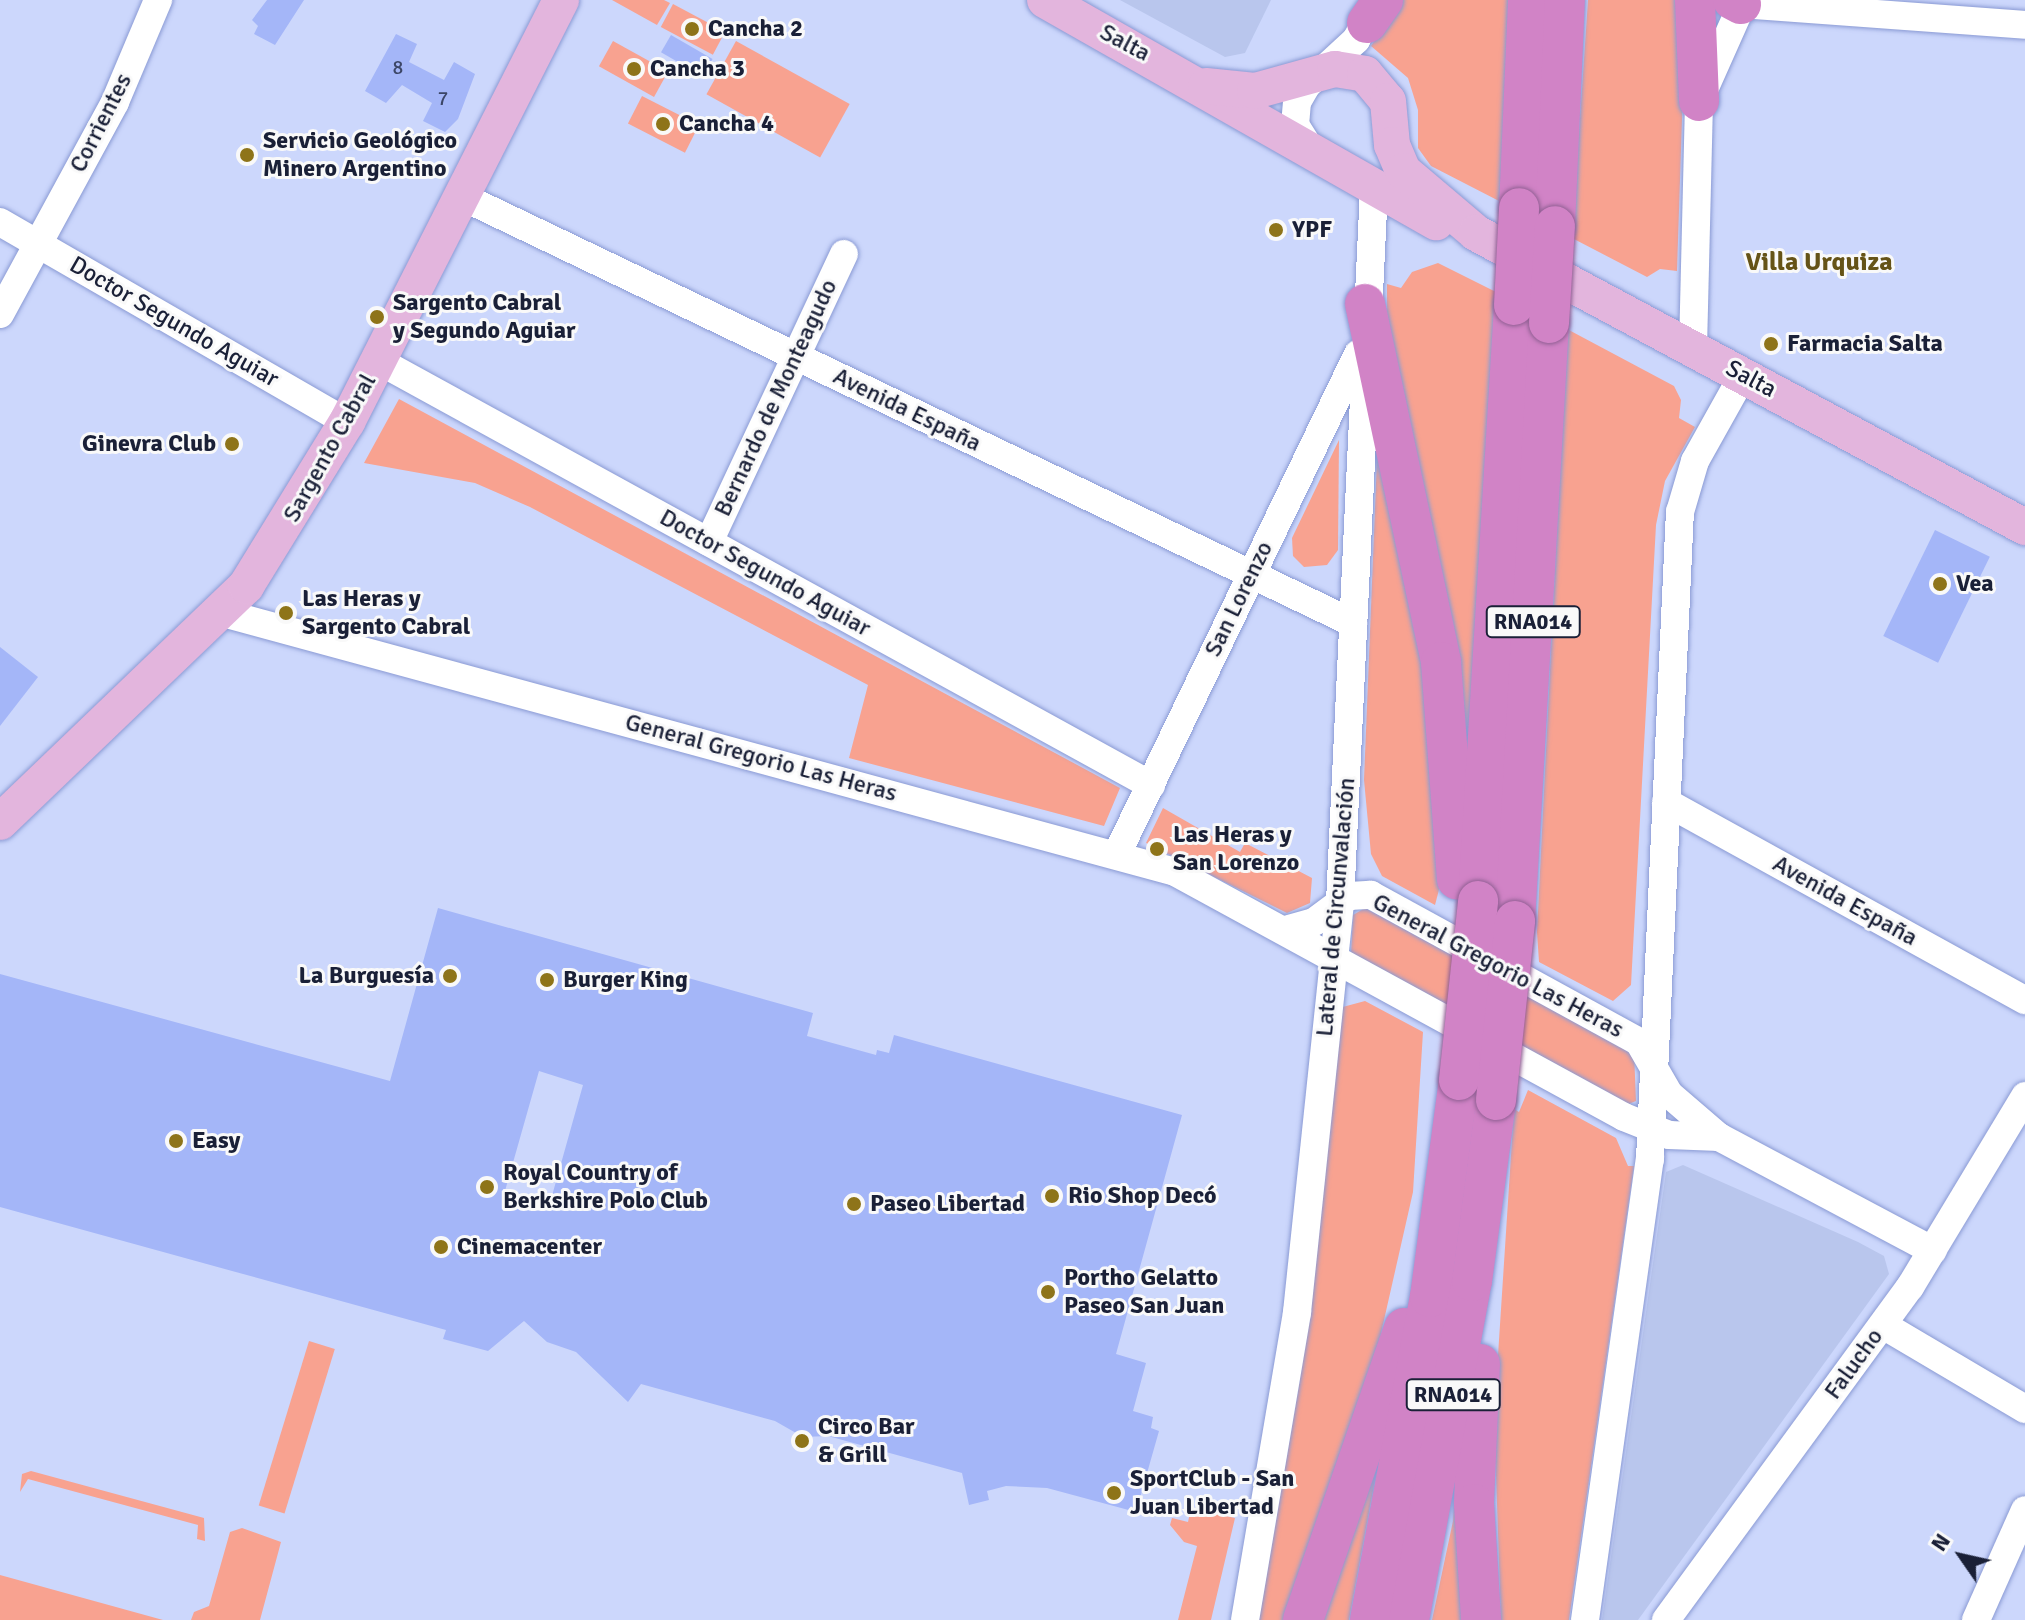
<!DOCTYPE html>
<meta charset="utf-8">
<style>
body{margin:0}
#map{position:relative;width:2025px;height:1620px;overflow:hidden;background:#ccd7fc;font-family:Signika,sans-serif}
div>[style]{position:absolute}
.built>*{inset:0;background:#b9c6ed}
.green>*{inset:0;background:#f8a290;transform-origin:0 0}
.building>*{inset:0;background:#a4b6f8;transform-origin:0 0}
.roads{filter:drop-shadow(0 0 2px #8a9ad4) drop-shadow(0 0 2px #8a9ad4)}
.minor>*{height:28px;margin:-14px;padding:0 14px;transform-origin:14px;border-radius:14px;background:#fff}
.major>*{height:36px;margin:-18px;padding:0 18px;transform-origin:18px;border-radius:18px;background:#e3b5dd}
.highway>*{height:40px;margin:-20px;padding:0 20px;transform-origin:20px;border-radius:20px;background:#d183c6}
.bridges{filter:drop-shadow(0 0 2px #916094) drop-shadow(0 0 2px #916094)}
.highway-bridge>*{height:40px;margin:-20px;padding:0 20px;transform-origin:20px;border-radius:20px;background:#d183c6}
.dots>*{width:22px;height:22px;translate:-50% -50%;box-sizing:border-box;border:4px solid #f9f9f9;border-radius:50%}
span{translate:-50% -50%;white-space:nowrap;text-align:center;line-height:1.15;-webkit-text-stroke:6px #f9f9f9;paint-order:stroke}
.number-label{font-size:20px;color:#3c4667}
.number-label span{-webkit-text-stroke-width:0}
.shield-label span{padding:2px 6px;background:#f9f9f9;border:2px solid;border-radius:6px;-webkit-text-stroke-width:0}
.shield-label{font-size:22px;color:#1a2037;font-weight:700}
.poi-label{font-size:24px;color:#1a2037;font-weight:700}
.left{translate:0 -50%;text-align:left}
.right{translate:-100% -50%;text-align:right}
.street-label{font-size:24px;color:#1a2037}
.neighbourhood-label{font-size:26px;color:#655317;font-weight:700}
.north{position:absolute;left:1921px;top:1516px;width:80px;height:80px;-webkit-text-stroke:6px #f9f9f9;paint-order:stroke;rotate:304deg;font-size:22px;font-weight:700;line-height:32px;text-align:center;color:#1a2037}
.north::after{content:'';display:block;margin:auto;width:28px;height:36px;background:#1a2037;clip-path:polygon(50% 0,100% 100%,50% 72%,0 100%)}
</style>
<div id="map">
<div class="built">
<div style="clip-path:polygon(1120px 0,1271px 0,1245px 53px,1225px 57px)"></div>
<div style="clip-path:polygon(1683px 1165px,1858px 1242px,1884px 1256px,1889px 1274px,1638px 1620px,1602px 1620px,1666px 1172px)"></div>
</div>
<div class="green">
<div style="clip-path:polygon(612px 0,664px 0,670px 3px,657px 25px)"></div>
<div style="clip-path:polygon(1402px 0,1510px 0,1501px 202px,1431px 166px,1418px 148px,1418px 110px,1408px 78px,1371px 46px)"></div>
<div style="clip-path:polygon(1588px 0,1686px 0,1677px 271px,1660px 269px,1647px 277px,1572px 238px)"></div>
<div style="left:673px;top:4px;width:59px;height:26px;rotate:28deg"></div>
<div style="left:613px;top:41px;width:63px;height:29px;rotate:29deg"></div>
<div style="left:736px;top:41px;width:130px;height:61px;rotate:29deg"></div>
<div style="left:642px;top:96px;width:64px;height:31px;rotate:27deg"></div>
<div style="clip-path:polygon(1438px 263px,1496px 292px,1468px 800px,1387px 334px,1387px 284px,1401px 288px,1412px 272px)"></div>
<div style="clip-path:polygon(1567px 329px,1674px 386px,1681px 400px,1679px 418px,1695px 427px,1665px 481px,1656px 525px,1631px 985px,1613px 1001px,1539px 962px,1537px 932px)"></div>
<div style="clip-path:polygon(399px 399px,1120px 788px,1104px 826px,849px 758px,868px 685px,530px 507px,475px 483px,364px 463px)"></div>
<div style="clip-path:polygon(1378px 434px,1415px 592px,1441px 882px,1435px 905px,1382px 876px,1371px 854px,1364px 780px)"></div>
<div style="clip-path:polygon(1339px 440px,1338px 550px,1327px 565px,1304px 567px,1293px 556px,1292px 538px)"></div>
<div style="clip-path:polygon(1163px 808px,1240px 852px,1245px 843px,1312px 878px,1310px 903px,1287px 913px,1146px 843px)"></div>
<div style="clip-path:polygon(1365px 908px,1634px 1052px,1636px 1101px,1626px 1105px,1351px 954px,1353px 915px)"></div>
<div style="clip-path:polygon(1365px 1001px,1423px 1032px,1413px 1192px,1372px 1373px,1288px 1620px,1259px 1620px,1300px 1379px,1339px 1008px)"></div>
<div style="clip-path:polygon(1528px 1090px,1616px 1138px,1628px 1166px,1634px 1166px,1569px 1620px,1501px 1620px,1494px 1417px,1514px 1109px,1519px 1112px)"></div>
<div style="left:309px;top:1341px;width:27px;height:172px;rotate:17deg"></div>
<div style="clip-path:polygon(1381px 1447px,1349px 1620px,1313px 1620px)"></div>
<div style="clip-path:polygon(31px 1471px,204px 1518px,205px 1541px,197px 1539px,198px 1525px,28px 1479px,20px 1492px,22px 1474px)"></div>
<div style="clip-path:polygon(1455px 1490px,1474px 1620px,1432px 1620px,1453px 1521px)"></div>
<div style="clip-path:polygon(1191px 1508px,1235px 1518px,1211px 1620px,1178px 1620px,1197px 1546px,1184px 1542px,1170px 1525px,1172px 1518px,1188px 1522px)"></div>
<div style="clip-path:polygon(242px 1528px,281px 1542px,260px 1620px,191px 1620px,194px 1612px,209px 1606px,230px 1532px)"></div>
<div style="clip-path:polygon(0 1575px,163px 1620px,0 1620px)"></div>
</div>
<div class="building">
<div style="clip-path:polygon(267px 0,304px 0,275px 45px,254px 34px,258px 26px,252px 20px)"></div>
<div style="clip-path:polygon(396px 34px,417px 44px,409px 62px,444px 80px,454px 62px,475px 74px,458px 119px,445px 132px,423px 121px,432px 103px,402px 85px,386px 103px,365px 91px)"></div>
<div style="left:671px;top:35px;width:48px;height:20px;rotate:30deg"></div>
<div style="left:1935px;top:530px;width:61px;height:118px;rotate:26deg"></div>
<div style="clip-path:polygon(0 647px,38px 677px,0 726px)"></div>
<div style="clip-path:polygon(evenodd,438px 908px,813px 1013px,807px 1036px,876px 1055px,877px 1050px,889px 1053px,894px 1035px,1182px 1115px,1116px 1354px,1146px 1363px,1133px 1411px,1153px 1417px,1151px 1428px,1159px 1431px,1136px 1512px,1047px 1488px,1006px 1486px,987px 1491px,989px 1500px,969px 1505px,962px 1473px,828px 1436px,803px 1437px,775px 1421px,641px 1384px,628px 1402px,576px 1352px,547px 1342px,524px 1321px,488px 1351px,443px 1339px,446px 1330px,0 1207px,0 974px,390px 1081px,438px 908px,539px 1071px,583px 1085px,548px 1210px,503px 1198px,539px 1071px)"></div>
</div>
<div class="roads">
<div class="minor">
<div style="left:1741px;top:4px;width:285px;rotate:4.2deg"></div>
<div style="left:1312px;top:152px;width:32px;rotate:-122deg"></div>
<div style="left:1295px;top:125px;width:23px;rotate:-85deg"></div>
<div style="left:1297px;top:102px;width:20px;rotate:-60deg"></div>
<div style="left:1307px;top:85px;width:67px;rotate:-42.6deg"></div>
<div style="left:1356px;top:40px;width:36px;rotate:-62deg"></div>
<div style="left:461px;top:196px;width:989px;rotate:25.58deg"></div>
<div style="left:0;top:222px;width:401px;rotate:30deg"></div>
<div style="left:0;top:314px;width:241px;rotate:-61.5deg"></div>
<div style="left:115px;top:102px;width:111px;rotate:-67.1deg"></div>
<div style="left:1693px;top:348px;width:247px;rotate:-88.6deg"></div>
<div style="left:1699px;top:101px;width:111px;rotate:-66deg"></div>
<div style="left:379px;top:361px;width:881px;rotate:28.78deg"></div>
<div style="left:709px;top:542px;width:318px;rotate:-64.9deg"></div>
<div style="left:223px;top:613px;width:987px;rotate:15.22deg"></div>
<div style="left:1175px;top:872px;width:511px;rotate:28.62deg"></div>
<div style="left:1624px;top:1117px;width:48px;rotate:21.8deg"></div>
<div style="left:1669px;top:1135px;width:50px;rotate:2.3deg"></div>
<div style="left:1666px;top:802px;width:410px;rotate:28.9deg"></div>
<div style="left:1117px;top:854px;width:555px;rotate:-64.27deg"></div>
<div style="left:1289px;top:929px;width:26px;rotate:-16deg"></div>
<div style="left:1314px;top:922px;width:44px;rotate:-36.6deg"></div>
<div style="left:1349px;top:896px;width:22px;rotate:-3deg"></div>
<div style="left:1371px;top:895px;width:306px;rotate:28.7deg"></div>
<div style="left:1639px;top:1042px;width:60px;rotate:60deg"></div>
<div style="left:1669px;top:1094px;width:66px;rotate:40.7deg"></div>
<div style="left:1719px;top:1137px;width:242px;rotate:28deg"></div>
<div style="left:1883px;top:1325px;width:165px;rotate:30.6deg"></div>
<div style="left:1245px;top:1620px;width:312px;rotate:-80.4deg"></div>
<div style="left:1297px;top:1312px;width:412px;rotate:-84deg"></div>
<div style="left:1340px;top:902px;width:715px;rotate:-87.27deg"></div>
<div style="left:1585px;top:1620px;width:466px;rotate:-82deg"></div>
<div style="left:1650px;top:1159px;width:648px;rotate:-87.35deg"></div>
<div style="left:1680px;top:512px;width:53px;rotate:-73.6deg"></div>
<div style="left:1695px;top:461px;width:98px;rotate:-60.8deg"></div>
<div style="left:1666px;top:1620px;width:413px;rotate:-53.8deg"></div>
<div style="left:1910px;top:1287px;width:223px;rotate:-58.9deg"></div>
<div style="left:1976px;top:1620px;width:120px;rotate:-66deg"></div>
</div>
<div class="major">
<div style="left:1045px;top:0;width:450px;rotate:29.6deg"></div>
<div style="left:1206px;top:86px;width:49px;rotate:5.8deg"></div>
<div style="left:1255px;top:91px;width:83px;rotate:-15.4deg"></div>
<div style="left:1335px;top:69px;width:30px;rotate:9deg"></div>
<div style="left:1365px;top:74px;width:35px;rotate:50deg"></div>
<div style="left:1388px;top:101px;width:44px;rotate:84.8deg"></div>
<div style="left:1392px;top:145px;width:28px;rotate:67deg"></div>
<div style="left:1403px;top:171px;width:96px;rotate:40.3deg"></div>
<div style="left:1476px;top:233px;width:623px;rotate:28.17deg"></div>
<div style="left:0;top:822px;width:341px;rotate:-43.8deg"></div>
<div style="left:246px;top:586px;width:193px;rotate:-58.4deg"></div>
<div style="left:347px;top:422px;width:473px;rotate:-63.1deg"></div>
</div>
<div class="highway">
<div style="left:1695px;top:0;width:101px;rotate:87.7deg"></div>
<div style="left:1733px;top:0;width:9px;rotate:27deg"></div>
<div style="left:1367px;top:23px;width:28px;rotate:-55deg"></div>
<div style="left:1519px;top:208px;width:208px;rotate:-87.5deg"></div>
<div style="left:1555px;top:226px;width:226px;rotate:-87.5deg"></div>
<div style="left:1365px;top:304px;width:366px;rotate:78deg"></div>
<div style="left:1441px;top:662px;width:218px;rotate:85.8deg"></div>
<div style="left:1478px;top:901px;width:597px;rotate:-86.54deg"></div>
<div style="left:1515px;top:921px;width:599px;rotate:-86.75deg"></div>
<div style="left:1480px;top:1364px;width:140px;rotate:92.5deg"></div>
<div style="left:1474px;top:1504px;width:116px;rotate:86.5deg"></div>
<div style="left:1303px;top:1620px;width:309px;rotate:-70.9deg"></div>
<div style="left:1370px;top:1620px;width:329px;rotate:-79.5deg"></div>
<div style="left:1430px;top:1297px;width:219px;rotate:-82.4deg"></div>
<div style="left:1409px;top:1620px;width:345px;rotate:-79.5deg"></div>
<div style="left:1472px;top:1281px;width:183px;rotate:-82.4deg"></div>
</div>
</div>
<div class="bridges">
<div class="highway-bridge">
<div style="left:1514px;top:305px;width:97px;rotate:-87deg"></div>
<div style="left:1549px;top:323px;width:97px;rotate:-86.5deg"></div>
<div style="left:1459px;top:1080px;width:180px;rotate:-83.9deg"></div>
<div style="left:1496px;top:1100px;width:180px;rotate:-83.9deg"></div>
</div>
</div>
<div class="dots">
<div style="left:692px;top:29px;background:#8e7419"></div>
<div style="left:634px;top:69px;background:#8e7419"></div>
<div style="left:663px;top:124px;background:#8e7419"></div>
<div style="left:247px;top:155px;background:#8e7419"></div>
<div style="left:1276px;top:230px;background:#8e7419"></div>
<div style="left:377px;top:317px;background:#8e7419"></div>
<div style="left:1771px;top:344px;background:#8e7419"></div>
<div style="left:232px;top:444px;background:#8e7419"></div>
<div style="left:1940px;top:584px;background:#8e7419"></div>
<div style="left:286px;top:613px;background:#8e7419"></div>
<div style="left:1157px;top:849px;background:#8e7419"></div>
<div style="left:450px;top:976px;background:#8e7419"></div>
<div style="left:547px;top:980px;background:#8e7419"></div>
<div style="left:176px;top:1141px;background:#8e7419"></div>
<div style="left:487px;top:1187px;background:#8e7419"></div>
<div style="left:1052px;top:1196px;background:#8e7419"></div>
<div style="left:854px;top:1204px;background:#8e7419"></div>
<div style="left:441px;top:1247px;background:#8e7419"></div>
<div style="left:1048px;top:1292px;background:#8e7419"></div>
<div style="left:802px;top:1441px;background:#8e7419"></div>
<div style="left:1114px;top:1493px;background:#8e7419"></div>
</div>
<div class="number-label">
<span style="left:398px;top:67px">8</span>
<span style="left:443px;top:98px">7</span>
</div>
<div class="shield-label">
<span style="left:1533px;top:622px">RNA014</span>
<span style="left:1453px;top:1395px">RNA014</span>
</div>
<div class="poi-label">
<span class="left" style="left:708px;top:29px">Cancha 2</span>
<span class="left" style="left:650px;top:69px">Cancha 3</span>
<span class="left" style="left:679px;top:124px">Cancha 4</span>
<span class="left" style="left:263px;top:155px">Servicio Geológico<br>Minero Argentino</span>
<span class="left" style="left:1292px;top:230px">YPF</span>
<span class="left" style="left:393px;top:317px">Sargento Cabral<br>y Segundo Aguiar</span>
<span class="left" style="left:1787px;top:344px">Farmacia Salta</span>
<span class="right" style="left:216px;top:444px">Ginevra Club</span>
<span class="left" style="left:1956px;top:584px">Vea</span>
<span class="left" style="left:302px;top:613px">Las Heras y<br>Sargento Cabral</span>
<span class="left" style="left:1173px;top:849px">Las Heras y<br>San Lorenzo</span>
<span class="right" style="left:434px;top:976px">La Burguesía</span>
<span class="left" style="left:563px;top:980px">Burger King</span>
<span class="left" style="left:192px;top:1141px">Easy</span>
<span class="left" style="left:503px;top:1187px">Royal Country of<br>Berkshire Polo Club</span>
<span class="left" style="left:1068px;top:1196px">Rio Shop Decó</span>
<span class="left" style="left:870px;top:1204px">Paseo Libertad</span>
<span class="left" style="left:457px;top:1247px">Cinemacenter</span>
<span class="left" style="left:1064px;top:1292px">Portho Gelatto<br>Paseo San Juan</span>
<span class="left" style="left:818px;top:1441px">Circo Bar<br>&amp; Grill</span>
<span class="left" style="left:1130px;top:1493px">SportClub - San<br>Juan Libertad</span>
</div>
<div class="street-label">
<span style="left:1125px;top:43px;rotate:28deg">Salta</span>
<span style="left:101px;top:123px;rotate:-63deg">Corrientes</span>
<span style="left:174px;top:322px;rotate:30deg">Doctor Segundo Aguiar</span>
<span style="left:1751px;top:379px;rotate:28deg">Salta</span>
<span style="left:776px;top:398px;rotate:-65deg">Bernardo de Monteagudo</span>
<span style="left:907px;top:410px;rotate:26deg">Avenida España</span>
<span style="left:330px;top:448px;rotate:-61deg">Sargento Cabral</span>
<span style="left:765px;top:573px;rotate:29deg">Doctor Segundo Aguiar</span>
<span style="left:1239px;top:599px;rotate:-64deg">San Lorenzo</span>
<span style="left:761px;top:758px;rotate:15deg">General Gregorio Las Heras</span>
<span style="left:1845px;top:901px;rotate:29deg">Avenida España</span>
<span style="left:1336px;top:907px;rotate:-85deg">Lateral de Circunvalación</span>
<span style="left:1498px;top:966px;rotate:28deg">General Gregorio Las Heras</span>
<span style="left:1854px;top:1364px;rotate:-54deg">Falucho</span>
</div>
<div class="neighbourhood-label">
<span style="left:1819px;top:263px">Villa Urquiza</span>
</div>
<div class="north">N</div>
</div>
